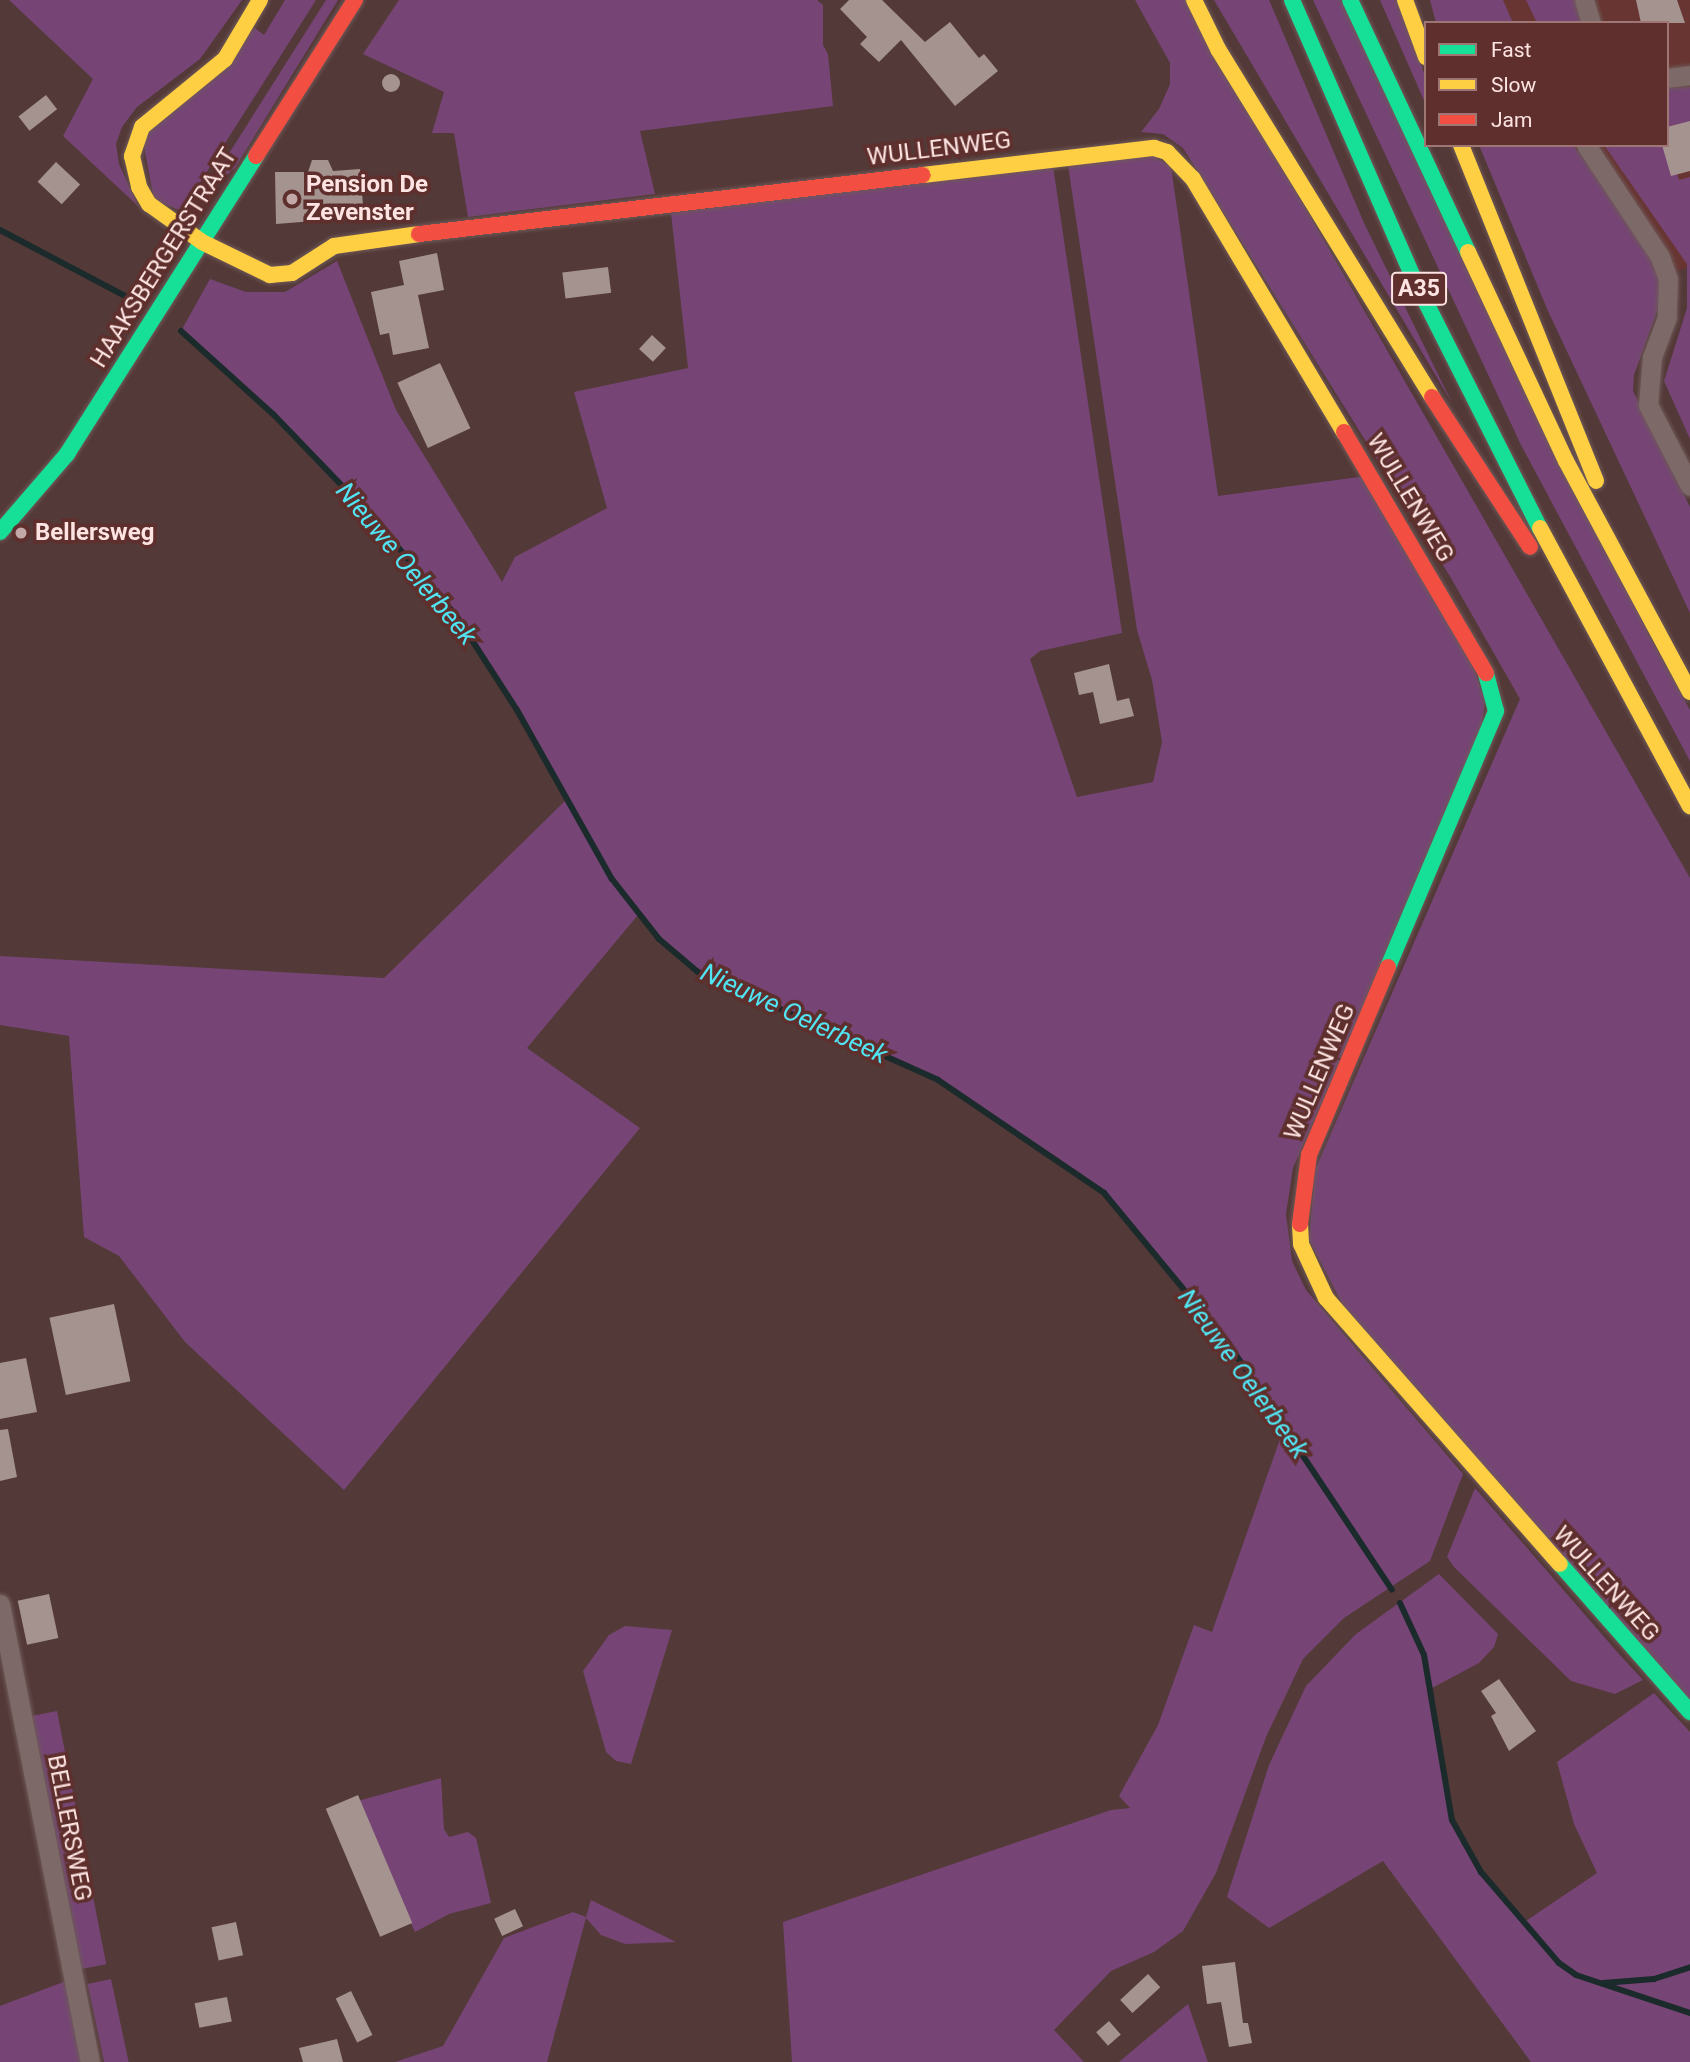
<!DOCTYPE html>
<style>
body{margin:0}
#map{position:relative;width:1690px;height:2062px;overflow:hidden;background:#533937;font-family:Roboto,sans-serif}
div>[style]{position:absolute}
.built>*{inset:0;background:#683532}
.green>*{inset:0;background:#764576;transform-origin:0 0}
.stream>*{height:6px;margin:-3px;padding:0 3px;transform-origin:3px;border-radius:3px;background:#1b2a2a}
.building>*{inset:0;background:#a5938f;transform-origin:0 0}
.round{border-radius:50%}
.roads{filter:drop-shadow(0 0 2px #6e5958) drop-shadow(0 0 2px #6e5958)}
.street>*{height:19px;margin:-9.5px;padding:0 9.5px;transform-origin:9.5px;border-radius:9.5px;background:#7d6967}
.fast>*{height:16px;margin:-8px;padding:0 8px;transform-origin:8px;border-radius:8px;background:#16e098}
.slow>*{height:16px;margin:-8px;padding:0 8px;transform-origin:8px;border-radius:8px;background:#ffcf43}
.jam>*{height:16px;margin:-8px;padding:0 8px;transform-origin:8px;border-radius:8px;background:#f24e42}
.dots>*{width:19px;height:19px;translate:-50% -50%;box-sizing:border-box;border:4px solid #5e2f2c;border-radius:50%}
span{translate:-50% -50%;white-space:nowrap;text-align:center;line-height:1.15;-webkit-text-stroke:7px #5e2f2c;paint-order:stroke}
.shield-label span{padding:2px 5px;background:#5e2f2c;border:2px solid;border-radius:5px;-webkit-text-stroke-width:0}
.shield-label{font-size:23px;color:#fde4e2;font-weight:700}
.street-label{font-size:24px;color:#fde4e2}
.poi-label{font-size:24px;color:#fde4e2;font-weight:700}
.left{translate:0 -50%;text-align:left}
.water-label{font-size:26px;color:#51e4f2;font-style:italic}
.legend{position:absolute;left:1424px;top:21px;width:245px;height:126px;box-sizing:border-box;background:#5e2f2c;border:2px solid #9e7775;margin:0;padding:9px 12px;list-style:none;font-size:21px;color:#fde4e2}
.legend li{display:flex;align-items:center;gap:14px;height:35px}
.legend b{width:35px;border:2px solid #9e7775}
</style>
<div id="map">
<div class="built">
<div style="clip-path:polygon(1471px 0,1690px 0,1690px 267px,1607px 291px,1530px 145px,1667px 145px,1667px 23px,1476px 23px)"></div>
</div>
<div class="green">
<div style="clip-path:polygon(9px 0,242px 0,200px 59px,137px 107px,122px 127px,116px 144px,119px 164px,138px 206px,63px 136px,93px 79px)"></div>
<div style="clip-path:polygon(285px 0,316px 0,182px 211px,154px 200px,142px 136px,255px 28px,264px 35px)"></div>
<div style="clip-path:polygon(326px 0,338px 0,235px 168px,202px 196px)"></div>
<div style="clip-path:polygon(399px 0,817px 0,823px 5px,823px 45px,828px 54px,833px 106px,640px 131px,655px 194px,468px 217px,454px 133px,432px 133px,444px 92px,363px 54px)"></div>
<div style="clip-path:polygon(1135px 0,1186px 0,1690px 878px,1690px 1704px,1343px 1305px,1309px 1240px,1315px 1170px,1520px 699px,1451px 578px,1183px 148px,1163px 134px,1141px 132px,1159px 109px,1170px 84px,1170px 63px)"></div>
<div style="clip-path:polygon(1214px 0,1269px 0,1364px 223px,1452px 403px)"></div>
<div style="clip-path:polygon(1313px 0,1341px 0,1652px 641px,1690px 710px,1690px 761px,1521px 445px)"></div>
<div style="clip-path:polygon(1380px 0,1399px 0,1426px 79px,1426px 105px)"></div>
<div style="clip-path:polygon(1430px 0,1503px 0,1513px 23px,1436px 23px)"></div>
<div style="clip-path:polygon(1526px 0,1575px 0,1581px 23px,1537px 23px)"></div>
<div style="clip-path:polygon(1690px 87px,1690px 140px,1670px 146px,1679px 180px,1690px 177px,1690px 439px,1664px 381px,1687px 308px,1687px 264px,1604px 145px,1667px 145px,1667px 88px)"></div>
<div style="clip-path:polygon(1479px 145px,1573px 145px,1660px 262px,1663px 295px,1634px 375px,1633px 391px,1690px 507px,1690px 613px,1548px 311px)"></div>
<div style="clip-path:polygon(1149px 154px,1171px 166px,1218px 496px,1366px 476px,1472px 663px,1485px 701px,1479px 744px,1293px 1168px,1286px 1214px,1292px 1261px,1306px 1290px,1463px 1474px,1430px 1561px,1344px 1618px,1303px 1659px,1266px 1737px,1216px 1873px,1183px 1931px,1154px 1952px,1111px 1971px,1054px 2030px,1084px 2062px,792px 2062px,783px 1922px,1111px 1810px,1130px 1808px,1119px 1796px,1158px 1725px,1194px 1625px,1212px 1632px,1285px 1425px,1267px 1397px,1178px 1279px,1104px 1193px,1058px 1158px,916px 1068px,698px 972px,677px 957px,638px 915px,527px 1048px,640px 1128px,344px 1490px,185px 1342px,119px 1256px,84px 1237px,69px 1036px,0 1025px,0 956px,384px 978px,566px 800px,487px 662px,417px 568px,274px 415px,181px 331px,210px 279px,246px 292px,285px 292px,337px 261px,396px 410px,502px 582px,515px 557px,607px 508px,574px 392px,688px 368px,671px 213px,1053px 166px,1122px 633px,1040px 651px,1030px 659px,1077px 797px,1153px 782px,1162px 742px,1152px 680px,1137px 630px,1068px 165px)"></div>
<div style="clip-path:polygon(1475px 1488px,1619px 1654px,1643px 1680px,1615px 1694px,1571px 1681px,1454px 1567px,1447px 1557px)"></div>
<div style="clip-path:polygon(1439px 1574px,1498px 1634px,1494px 1647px,1479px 1663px,1432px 1688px,1445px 1793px,1462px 1845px,1523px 1923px,1597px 1873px,1574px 1824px,1557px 1762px,1654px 1693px,1690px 1732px,1690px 2062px,1531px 2062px,1383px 1861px,1269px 1928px,1227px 1897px,1269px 1765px,1306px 1686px,1356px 1634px)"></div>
<div style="clip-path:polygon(625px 1626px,672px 1630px,631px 1764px,616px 1761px,606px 1752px,583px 1671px,609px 1635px)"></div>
<div style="left:57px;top:1711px;width:258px;height:25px;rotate:79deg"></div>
<div style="clip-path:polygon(441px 1778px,444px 1829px,449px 1837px,468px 1832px,476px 1838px,491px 1903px,449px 1914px,415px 1932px,354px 1802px)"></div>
<div style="clip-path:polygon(591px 1900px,676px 1942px,625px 1944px,601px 1935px,586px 1918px,547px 2062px,395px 2062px,443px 2046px,504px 1938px,573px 1912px,586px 1917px)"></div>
<div style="left:111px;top:1979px;width:85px;height:24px;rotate:78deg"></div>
<div style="clip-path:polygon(66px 1981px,83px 2062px,0 2062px,0 2006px)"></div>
<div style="clip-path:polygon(1188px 2004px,1208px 2062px,1119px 2062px)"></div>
</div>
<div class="stream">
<div style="left:0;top:230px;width:146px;rotate:27.8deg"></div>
<div style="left:181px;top:331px;width:125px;rotate:42.1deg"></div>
<div style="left:274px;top:415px;width:144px;rotate:46.1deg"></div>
<div style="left:374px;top:519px;width:128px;rotate:49.7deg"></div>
<div style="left:457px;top:617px;width:111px;rotate:57.2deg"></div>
<div style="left:517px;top:710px;width:194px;rotate:60.7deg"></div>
<div style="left:612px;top:879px;width:76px;rotate:51.9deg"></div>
<div style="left:659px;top:939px;width:51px;rotate:40.2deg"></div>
<div style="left:698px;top:972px;width:263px;rotate:24.2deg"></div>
<div style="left:938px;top:1080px;width:201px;rotate:34.2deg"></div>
<div style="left:1104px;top:1193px;width:195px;rotate:50.4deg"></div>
<div style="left:1228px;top:1343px;width:296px;rotate:56.4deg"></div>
<div style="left:1400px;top:1603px;width:57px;rotate:65.2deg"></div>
<div style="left:1424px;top:1655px;width:167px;rotate:80.4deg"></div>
<div style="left:1452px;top:1820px;width:60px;rotate:60.9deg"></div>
<div style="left:1481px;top:1872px;width:120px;rotate:49.4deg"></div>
<div style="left:1559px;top:1963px;width:21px;rotate:35deg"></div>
<div style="left:1576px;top:1975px;width:120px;rotate:18.4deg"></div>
<div style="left:1603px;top:1983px;width:51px;rotate:-4.5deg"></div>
<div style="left:1654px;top:1979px;width:38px;rotate:-18deg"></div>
</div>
<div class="building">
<div style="clip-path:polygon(849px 0,882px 0,925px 42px,950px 22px,979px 58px,984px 54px,998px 71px,955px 106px,901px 40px,879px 62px,860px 44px,867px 37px,840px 9px)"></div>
<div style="clip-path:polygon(1636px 0,1677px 0,1685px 23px,1641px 23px)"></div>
<div class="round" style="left:382px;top:74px;width:18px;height:18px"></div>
<div style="left:46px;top:95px;width:18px;height:35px;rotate:52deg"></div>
<div style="clip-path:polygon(1690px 121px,1690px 171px,1671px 176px,1662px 145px,1667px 145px,1667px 127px)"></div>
<div style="clip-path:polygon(312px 160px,328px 160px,333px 171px,360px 169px,364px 217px,276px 224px,275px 172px,308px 172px)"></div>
<div style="left:56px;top:162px;width:33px;height:27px;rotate:43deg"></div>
<div style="clip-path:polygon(437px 253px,444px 290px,418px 295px,429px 348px,393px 355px,389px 333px,380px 335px,371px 292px,404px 285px,399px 261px)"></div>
<div style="left:608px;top:267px;width:26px;height:46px;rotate:83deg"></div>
<div style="left:652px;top:335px;width:19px;height:19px;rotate:43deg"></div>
<div style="left:440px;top:363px;width:72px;height:47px;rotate:65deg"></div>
<div style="clip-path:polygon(1109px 664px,1117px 701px,1129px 698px,1134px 716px,1100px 724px,1093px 692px,1079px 695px,1074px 673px)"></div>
<div style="left:114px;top:1304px;width:79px;height:66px;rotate:78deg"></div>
<div style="clip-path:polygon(26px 1358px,37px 1412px,0 1419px,0 1363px)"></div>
<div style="clip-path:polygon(8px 1429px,17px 1477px,0 1481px,0 1430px)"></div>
<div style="left:49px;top:1594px;width:45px;height:32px;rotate:78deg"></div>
<div style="clip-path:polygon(1499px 1679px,1536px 1731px,1509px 1751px,1491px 1716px,1496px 1713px,1481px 1691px)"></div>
<div style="left:358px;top:1795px;width:139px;height:35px;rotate:67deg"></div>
<div style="left:515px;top:1909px;width:19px;height:23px;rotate:65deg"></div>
<div style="left:236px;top:1922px;width:34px;height:25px;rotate:78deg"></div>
<div style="clip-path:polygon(1235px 1962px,1243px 2023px,1248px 2023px,1252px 2043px,1229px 2047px,1221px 2002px,1207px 2004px,1202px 1966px)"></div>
<div style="left:1148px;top:1974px;width:18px;height:38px;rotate:47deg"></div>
<div style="left:351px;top:1991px;width:49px;height:17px;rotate:64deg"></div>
<div style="left:227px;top:1997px;width:25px;height:33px;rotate:79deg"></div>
<div style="left:1109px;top:2021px;width:18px;height:17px;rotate:49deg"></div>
<div style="clip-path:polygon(337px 2039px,343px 2062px,303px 2062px,299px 2048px)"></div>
</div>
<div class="roads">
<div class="street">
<div style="left:1584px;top:0;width:24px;rotate:73deg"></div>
<div style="left:1667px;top:78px;width:23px;rotate:-7deg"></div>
<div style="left:1586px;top:145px;width:134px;rotate:56.5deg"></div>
<div style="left:1660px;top:257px;width:23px;rotate:70deg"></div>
<div style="left:1668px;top:279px;width:38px;rotate:92deg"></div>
<div style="left:1667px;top:317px;width:43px;rotate:110.6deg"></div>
<div style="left:1652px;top:357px;width:48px;rotate:94.8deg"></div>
<div style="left:1648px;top:405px;width:91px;rotate:62.6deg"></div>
<div style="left:0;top:1604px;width:467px;rotate:78.9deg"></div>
</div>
<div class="fast">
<div style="left:1292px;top:0;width:305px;rotate:66.4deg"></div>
<div style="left:1414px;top:279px;width:279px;rotate:63.2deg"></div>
<div style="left:1350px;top:0;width:278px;rotate:64.9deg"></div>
<div style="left:0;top:532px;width:103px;rotate:-49.3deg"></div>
<div style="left:67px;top:454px;width:353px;rotate:-57.6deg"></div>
<div style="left:1388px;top:967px;width:278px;rotate:-67.1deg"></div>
<div style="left:1496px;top:711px;width:39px;rotate:-105deg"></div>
<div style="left:1560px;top:1564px;width:197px;rotate:48.7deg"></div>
</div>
<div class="slow">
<div style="left:260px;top:0;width:69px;rotate:120.7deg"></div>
<div style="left:225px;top:59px;width:107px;rotate:140.7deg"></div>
<div style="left:142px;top:127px;width:31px;rotate:109deg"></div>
<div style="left:132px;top:156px;width:32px;rotate:77deg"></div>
<div style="left:139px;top:187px;width:20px;rotate:60deg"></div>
<div style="left:149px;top:204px;width:65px;rotate:35.6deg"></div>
<div style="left:202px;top:242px;width:76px;rotate:25.9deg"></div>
<div style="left:270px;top:275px;width:22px;rotate:-5deg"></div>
<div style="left:292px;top:273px;width:50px;rotate:-32.7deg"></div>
<div style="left:334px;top:246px;width:86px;rotate:-8deg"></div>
<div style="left:1194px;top:0;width:55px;rotate:63.9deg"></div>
<div style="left:1218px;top:49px;width:409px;rotate:58.4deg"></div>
<div style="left:1405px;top:0;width:61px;rotate:69.8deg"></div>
<div style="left:1461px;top:145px;width:362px;rotate:68.1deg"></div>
<div style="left:923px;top:175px;width:233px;rotate:-6.7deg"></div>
<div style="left:1154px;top:148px;width:14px;rotate:17deg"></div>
<div style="left:1167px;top:152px;width:37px;rotate:46deg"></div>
<div style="left:1193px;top:179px;width:295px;rotate:59.2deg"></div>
<div style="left:1468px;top:252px;width:231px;rotate:64.9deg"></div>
<div style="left:1566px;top:461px;width:262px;rotate:61.8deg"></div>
<div style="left:1540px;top:528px;width:316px;rotate:61.7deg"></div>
<div style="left:1300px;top:1224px;width:20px;rotate:87deg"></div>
<div style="left:1301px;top:1244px;width:60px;rotate:65.2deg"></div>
<div style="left:1326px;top:1298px;width:354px;rotate:48.7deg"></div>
</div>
<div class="jam">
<div style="left:256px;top:156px;width:185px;rotate:-57.6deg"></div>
<div style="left:419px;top:234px;width:507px;rotate:-6.68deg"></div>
<div style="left:1432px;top:397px;width:179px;rotate:56.8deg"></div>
<div style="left:1344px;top:432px;width:280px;rotate:59.5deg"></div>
<div style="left:1300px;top:1224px;width:70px;rotate:-82.6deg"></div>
<div style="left:1309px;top:1155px;width:204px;rotate:-67.2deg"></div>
</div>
</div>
<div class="dots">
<div style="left:292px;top:199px;background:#c2a8a6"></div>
<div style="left:21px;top:533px;background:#c2a8a6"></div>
</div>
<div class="shield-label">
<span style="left:1419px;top:289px">A35</span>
</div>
<div class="street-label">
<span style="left:939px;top:149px;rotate:-7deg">WULLENWEG</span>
<span style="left:164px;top:258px;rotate:-58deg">HAAKSBERGERSTRAAT</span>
<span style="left:1410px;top:498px;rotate:59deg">WULLENWEG</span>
<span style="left:1320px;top:1072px;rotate:-67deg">WULLENWEG</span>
<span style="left:1606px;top:1584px;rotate:48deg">WULLENWEG</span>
<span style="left:69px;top:1828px;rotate:79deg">BELLERSWEG</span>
</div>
<div class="poi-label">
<span class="left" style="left:306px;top:199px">Pension De<br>Zevenster</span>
<span class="left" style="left:35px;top:533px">Bellersweg</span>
</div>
<div class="water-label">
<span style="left:406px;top:564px;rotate:50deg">Nieuwe Oelerbeek</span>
<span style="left:794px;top:1014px;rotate:25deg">Nieuwe Oelerbeek</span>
<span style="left:1243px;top:1374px;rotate:54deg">Nieuwe Oelerbeek</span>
</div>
<ul class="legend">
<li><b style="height:9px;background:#16e098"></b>Fast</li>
<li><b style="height:9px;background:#ffcf43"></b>Slow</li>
<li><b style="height:9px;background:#f24e42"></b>Jam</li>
</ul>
</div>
